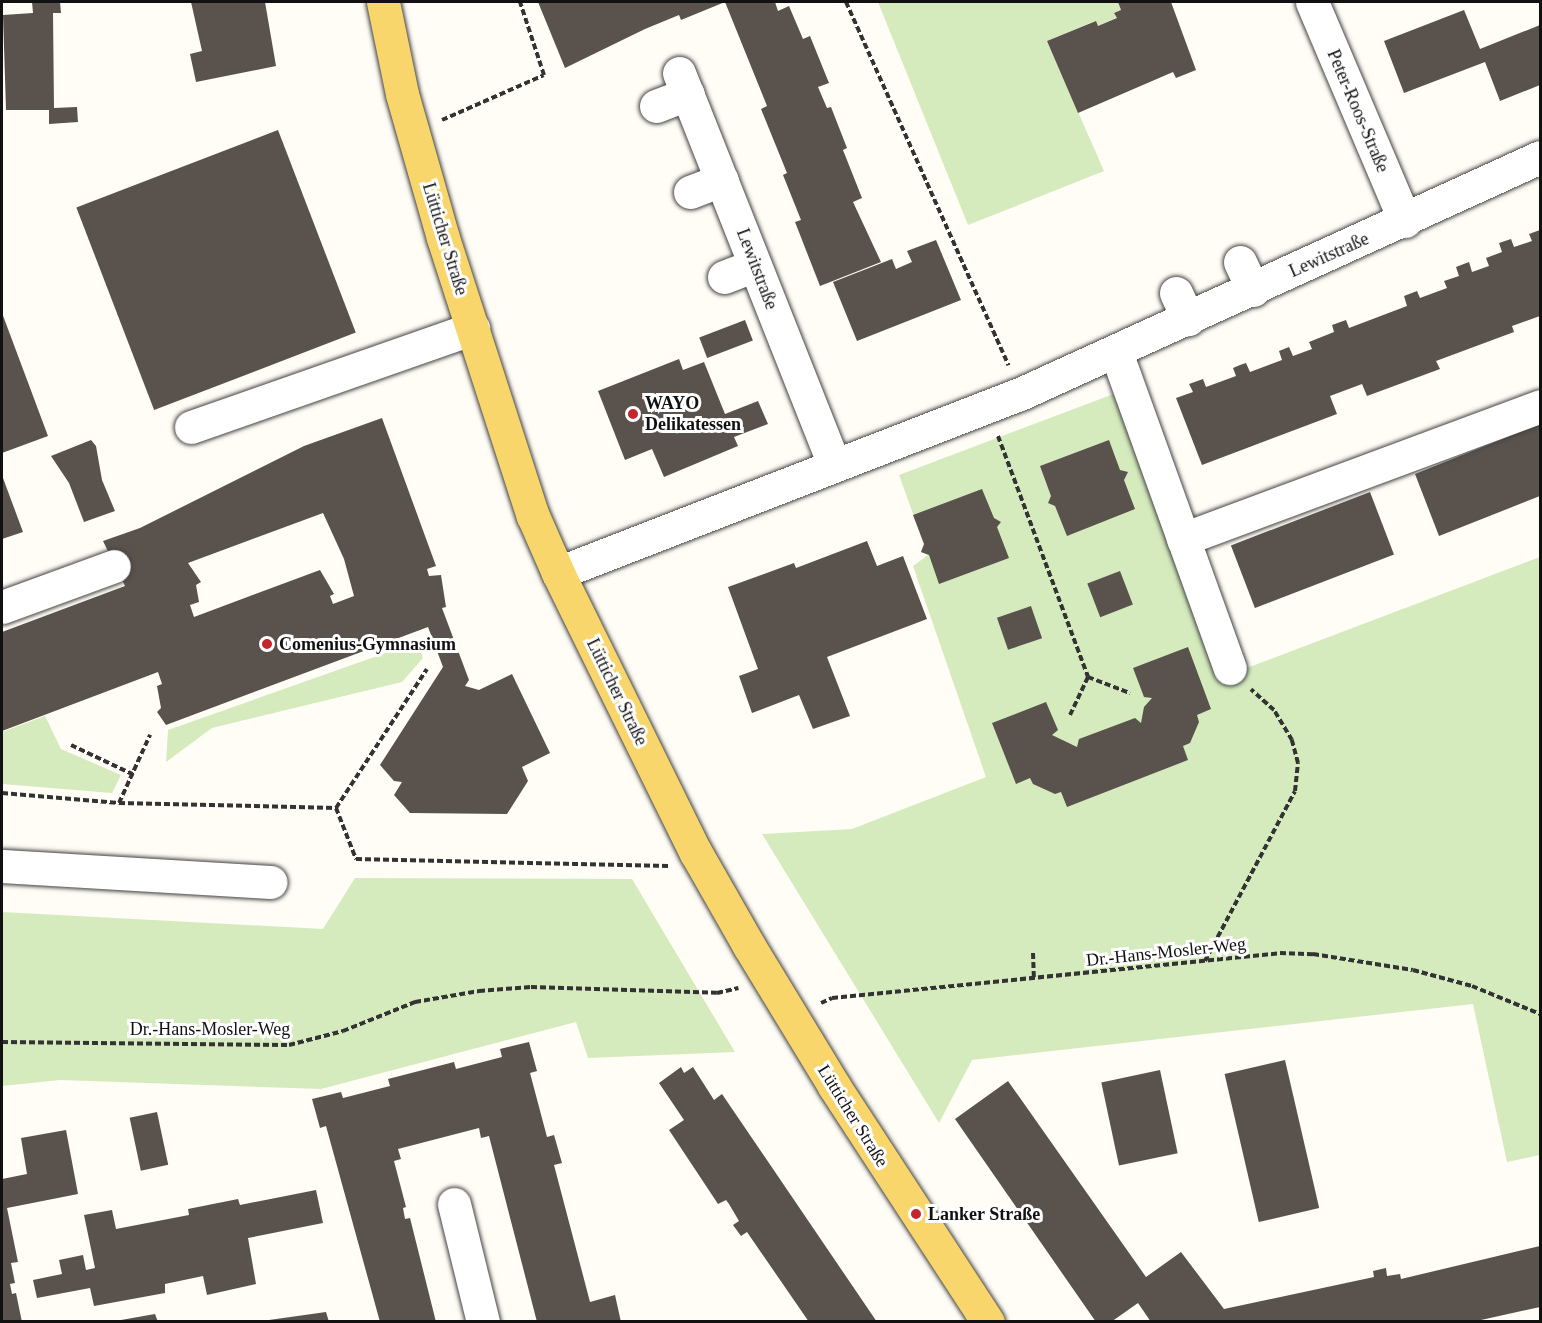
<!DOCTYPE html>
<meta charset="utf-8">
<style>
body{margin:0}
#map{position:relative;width:1542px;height:1323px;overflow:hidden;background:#fffdf5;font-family:Georgia,serif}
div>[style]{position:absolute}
.green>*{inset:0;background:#d5ebbd}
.building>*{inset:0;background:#5a524d;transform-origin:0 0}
.path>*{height:4px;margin-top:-2px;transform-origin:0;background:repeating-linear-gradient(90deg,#333 0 6px,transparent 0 9px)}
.roads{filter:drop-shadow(0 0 2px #444) drop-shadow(0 0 2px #444)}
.minor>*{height:33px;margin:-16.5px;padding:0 16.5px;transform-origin:16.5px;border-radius:16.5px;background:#fff}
.major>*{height:33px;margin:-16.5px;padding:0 16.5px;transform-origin:16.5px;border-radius:16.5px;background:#f9d66b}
.dots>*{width:16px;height:16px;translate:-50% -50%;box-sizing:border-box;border:3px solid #fff;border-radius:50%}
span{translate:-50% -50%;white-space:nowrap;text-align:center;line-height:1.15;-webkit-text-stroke:6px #fff;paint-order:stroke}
.street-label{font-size:18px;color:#111}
.poi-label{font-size:18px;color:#111;font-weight:700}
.left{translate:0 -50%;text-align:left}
.frame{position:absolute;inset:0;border:3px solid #111;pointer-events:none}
</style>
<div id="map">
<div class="green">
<div style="clip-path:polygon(878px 2px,1118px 2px,1121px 10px,1114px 13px,1117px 18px,1098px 26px,1095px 21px,1047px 41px,1104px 171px,968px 225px)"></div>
<div style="clip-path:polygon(1119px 392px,1226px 676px,1540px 557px,1540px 1155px,1507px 1162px,1473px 1004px,972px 1060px,939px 1123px,762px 834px,852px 829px,986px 777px,913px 566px,928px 555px,921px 552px,924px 544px,899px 475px)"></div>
<div style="clip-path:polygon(417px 642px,423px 658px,402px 682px,212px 728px,166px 762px,168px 730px)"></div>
<div style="clip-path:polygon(45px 716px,61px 749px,121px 775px,112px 793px,2px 784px,2px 732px)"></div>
<div style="clip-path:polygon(355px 878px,632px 879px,735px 1052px,588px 1058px,576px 1022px,321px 1089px,60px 1080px,2px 1086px,2px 912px,323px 929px)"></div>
</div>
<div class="building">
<div style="clip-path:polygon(32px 2px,60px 2px,61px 13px,53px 13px,54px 108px,77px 107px,78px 122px,49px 124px,49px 110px,6px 110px,3px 15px,33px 13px)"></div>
<div style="clip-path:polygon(191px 2px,265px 2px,276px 66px,196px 82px,190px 54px,202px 51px)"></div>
<div style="clip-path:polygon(538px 2px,775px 2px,778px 11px,789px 6px,803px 39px,810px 36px,829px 83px,818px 87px,827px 108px,831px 107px,847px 148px,843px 150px,862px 198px,853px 202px,881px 262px,820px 286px,795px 222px,801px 220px,783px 175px,787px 173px,761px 109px,767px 106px,725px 2px,681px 20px,679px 15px,645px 29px,565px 68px)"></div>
<div style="clip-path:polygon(1118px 2px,1171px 2px,1196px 70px,1176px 78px,1173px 72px,1078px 113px,1047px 41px,1096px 21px,1098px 26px,1117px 18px,1114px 13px,1121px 10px)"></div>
<div style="clip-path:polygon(1464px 10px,1480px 49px,1540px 25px,1540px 85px,1500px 101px,1485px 62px,1404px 93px,1384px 41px)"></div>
<div style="left:278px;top:130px;width:217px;height:216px;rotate:69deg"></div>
<div style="clip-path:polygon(1540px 230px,1540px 316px,1512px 326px,1514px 332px,1436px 361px,1440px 369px,1367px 396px,1362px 384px,1330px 396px,1337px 414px,1202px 465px,1176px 398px,1193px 392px,1189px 384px,1203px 379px,1206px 387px,1236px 376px,1233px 368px,1240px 365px,1246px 363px,1250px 372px,1282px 360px,1279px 351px,1289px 347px,1293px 356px,1312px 349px,1309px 342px,1334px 332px,1332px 325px,1346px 320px,1349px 328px,1407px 306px,1404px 296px,1417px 291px,1420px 298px,1447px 288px,1444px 281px,1459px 276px,1456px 267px,1469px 262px,1472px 272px,1489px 266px,1486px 258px,1502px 252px,1499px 243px,1511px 239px,1514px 247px,1532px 241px,1529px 234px)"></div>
<div style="clip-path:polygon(936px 240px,961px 300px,857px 341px,833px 282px,892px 259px,896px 269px,912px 262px,907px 251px)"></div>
<div style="clip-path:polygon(2px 313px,48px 436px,2px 453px)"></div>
<div style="left:745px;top:320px;width:22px;height:49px;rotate:69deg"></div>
<div style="clip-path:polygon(679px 359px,683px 370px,704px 362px,725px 414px,758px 401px,768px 424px,734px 437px,738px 446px,664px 477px,652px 449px,625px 460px,598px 391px)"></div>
<div style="clip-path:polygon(evenodd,382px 418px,436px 566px,427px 569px,429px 576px,441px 575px,446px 607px,442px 608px,469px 680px,465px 686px,479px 690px,512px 674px,550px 753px,522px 767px,528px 781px,507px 814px,410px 813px,394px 795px,402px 782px,394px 781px,380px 765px,443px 667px,428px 627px,166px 725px,157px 712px,161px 708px,157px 686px,162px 684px,158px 672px,2px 731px,2px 632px,125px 586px,103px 541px,140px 528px,304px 446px,382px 418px,323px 513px,344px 559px,354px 596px,333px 604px,330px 596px,334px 594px,320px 570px,194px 617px,190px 605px,199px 602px,196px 585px,201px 582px,188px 563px,323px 513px)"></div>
<div style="clip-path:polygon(1540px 424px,1540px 496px,1439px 536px,1415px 474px)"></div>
<div style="clip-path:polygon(91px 440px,96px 446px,102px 480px,115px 511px,84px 522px,69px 483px,51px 456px)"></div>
<div style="clip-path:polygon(1109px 440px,1120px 470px,1128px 472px,1124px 480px,1135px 509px,1067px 536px,1055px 506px,1048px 503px,1051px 496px,1040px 466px)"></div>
<div style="clip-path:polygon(3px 478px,23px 532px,2px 539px,2px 479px)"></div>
<div style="clip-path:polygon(982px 489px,994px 518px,1001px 522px,997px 527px,1009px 558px,939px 584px,929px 555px,921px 552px,924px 544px,913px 515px)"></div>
<div style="left:1370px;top:492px;width:67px;height:149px;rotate:69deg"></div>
<div style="clip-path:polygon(867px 541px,877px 566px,903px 556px,927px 619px,827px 657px,850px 716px,813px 729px,799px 695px,752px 713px,739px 676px,758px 669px,728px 587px,794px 563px,796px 568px)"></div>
<div style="left:1120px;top:571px;width:36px;height:35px;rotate:69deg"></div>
<div style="left:1031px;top:606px;width:34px;height:36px;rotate:71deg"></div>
<div style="clip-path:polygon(1188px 647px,1211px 709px,1197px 715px,1199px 722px,1190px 743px,1183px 746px,1188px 760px,1067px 807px,1061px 792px,1055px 794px,1033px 784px,1030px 778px,1016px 784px,992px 723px,1046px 702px,1058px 730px,1052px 735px,1077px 747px,1079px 739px,1135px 718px,1141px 723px,1144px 707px,1152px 698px,1144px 697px,1133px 668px)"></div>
<div style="clip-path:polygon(529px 1042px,537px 1071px,530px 1073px,547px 1137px,554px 1135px,562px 1163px,554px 1165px,590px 1302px,615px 1295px,621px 1322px,537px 1322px,489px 1136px,481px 1138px,479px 1128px,398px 1149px,401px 1159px,394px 1161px,406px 1207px,403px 1208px,405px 1219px,410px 1218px,436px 1322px,380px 1322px,326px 1126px,320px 1128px,312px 1099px,341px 1092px,343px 1098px,390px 1086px,388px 1079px,454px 1062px,456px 1069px,502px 1057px,500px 1049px)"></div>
<div style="left:1285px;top:1060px;width:152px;height:62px;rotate:77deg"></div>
<div style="clip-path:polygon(681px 1067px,684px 1073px,693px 1067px,714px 1100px,722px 1094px,877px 1322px,809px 1322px,747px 1232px,741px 1236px,733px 1225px,739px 1221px,729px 1204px,726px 1200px,718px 1204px,669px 1130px,684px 1120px,659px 1083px)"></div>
<div style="left:1160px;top:1070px;width:85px;height:60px;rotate:78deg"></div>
<div style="clip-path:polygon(1008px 1081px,1146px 1277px,1181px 1252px,1224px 1309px,1374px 1277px,1373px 1271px,1386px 1268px,1387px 1276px,1400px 1274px,1401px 1279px,1540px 1246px,1540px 1307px,1472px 1322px,1151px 1322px,1138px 1303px,1111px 1322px,1096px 1322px,955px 1119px)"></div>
<div style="left:157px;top:1112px;width:54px;height:28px;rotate:78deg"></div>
<div style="clip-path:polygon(66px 1130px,78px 1194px,7px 1208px,18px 1262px,11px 1263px,15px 1283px,10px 1284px,12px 1294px,16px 1293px,22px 1322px,2px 1322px,2px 1179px,27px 1174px,21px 1138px)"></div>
<div style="clip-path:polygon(316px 1190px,323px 1223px,248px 1238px,256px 1284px,207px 1295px,203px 1276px,165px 1284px,165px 1293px,94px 1306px,90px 1288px,37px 1298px,33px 1280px,62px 1274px,59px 1260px,83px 1255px,86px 1270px,95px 1268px,84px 1215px,112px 1210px,116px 1229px,189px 1215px,188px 1209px,238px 1199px,240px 1205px)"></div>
<div style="clip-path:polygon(326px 1312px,329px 1322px,269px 1322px,269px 1320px)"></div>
<div style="clip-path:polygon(155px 1314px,158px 1322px,121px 1322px,121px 1320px)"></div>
</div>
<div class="path">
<div style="left:846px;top:2px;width:398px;rotate:65.9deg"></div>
<div style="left:442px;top:120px;width:111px;rotate:-23.8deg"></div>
<div style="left:544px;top:75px;width:77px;rotate:-108.2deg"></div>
<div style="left:998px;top:436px;width:257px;rotate:69.5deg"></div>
<div style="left:1088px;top:677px;width:45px;rotate:20.9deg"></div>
<div style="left:1070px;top:715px;width:42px;rotate:-64.7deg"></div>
<div style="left:71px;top:745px;width:68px;rotate:25.4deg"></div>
<div style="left:2px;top:793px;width:117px;rotate:4.9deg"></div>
<div style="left:119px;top:803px;width:217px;rotate:1.3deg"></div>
<div style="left:119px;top:803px;width:75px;rotate:-65.5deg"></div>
<div style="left:336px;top:808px;width:55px;rotate:68.6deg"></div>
<div style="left:356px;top:859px;width:313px;rotate:1.3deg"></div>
<div style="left:336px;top:808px;width:166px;rotate:-56.8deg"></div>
<div style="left:1033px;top:953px;width:27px;rotate:88deg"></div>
<div style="left:1205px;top:961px;width:192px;rotate:-62.1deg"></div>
<div style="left:1295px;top:791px;width:28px;rotate:-84deg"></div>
<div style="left:1298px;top:763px;width:24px;rotate:-105deg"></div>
<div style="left:1292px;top:740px;width:35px;rotate:-121deg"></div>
<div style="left:1274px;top:710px;width:31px;rotate:-138deg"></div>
<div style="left:821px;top:1003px;width:12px;rotate:-24deg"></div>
<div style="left:832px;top:998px;width:450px;rotate:-5.7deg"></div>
<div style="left:1280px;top:953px;width:33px;rotate:2deg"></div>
<div style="left:1313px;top:954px;width:101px;rotate:9.1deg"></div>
<div style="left:1413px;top:970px;width:61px;rotate:15.2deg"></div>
<div style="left:1472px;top:986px;width:74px;rotate:22.4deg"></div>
<div style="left:2px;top:1042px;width:287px;rotate:0.6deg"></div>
<div style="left:289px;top:1045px;width:56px;rotate:-14.5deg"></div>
<div style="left:343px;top:1031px;width:78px;rotate:-21.9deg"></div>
<div style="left:415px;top:1002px;width:65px;rotate:-9.8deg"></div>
<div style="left:479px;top:991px;width:52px;rotate:-4.4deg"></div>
<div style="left:531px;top:987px;width:186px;rotate:1.8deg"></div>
<div style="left:717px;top:993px;width:22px;rotate:-13deg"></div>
</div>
<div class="roads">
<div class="minor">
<div style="left:1312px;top:2px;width:238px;rotate:67deg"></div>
<div style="left:679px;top:73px;width:422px;rotate:68.4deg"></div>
<div style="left:656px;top:106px;width:34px;rotate:-21deg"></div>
<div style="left:690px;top:192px;width:34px;rotate:-21deg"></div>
<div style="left:1240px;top:262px;width:31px;rotate:65deg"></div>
<div style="left:724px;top:277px;width:33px;rotate:-21deg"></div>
<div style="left:1176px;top:293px;width:29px;rotate:65deg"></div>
<div style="left:1116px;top:352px;width:336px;rotate:70.2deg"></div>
<div style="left:191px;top:427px;width:299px;rotate:-19.3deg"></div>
<div style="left:1183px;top:539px;width:381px;rotate:-20.4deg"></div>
<div style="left:558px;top:573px;width:495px;rotate:-21.2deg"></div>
<div style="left:1020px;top:394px;width:571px;rotate:-24.5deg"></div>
<div style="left:2px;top:607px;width:119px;rotate:-20.1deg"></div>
<div style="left:2px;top:866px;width:269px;rotate:3.4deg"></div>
<div style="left:454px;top:1204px;width:122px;rotate:76.2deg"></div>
</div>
<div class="major">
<div style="left:383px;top:2px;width:94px;rotate:78.3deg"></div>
<div style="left:402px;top:94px;width:150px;rotate:74.1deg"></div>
<div style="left:443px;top:238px;width:292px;rotate:72.1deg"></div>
<div style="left:533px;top:516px;width:62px;rotate:66.3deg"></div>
<div style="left:558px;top:573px;width:312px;rotate:63.8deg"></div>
<div style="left:696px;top:853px;width:107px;rotate:60.3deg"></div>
<div style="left:749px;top:946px;width:164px;rotate:58.7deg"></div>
<div style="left:834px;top:1086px;width:282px;rotate:56.9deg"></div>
</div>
</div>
<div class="dots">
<div style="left:633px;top:414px;background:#c4262e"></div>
<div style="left:267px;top:644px;background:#c4262e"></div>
<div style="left:916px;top:1214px;background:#c4262e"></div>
</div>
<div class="street-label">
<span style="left:1358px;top:111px;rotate:67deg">Peter-Roos-Straße</span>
<span style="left:445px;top:239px;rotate:73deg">Lütticher Straße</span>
<span style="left:1329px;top:255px;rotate:-24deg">Lewitstraße</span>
<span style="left:757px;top:269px;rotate:69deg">Lewitstraße</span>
<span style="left:617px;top:692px;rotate:64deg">Lütticher Straße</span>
<span style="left:1166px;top:952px;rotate:-6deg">Dr.-Hans-Mosler-Weg</span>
<span style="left:210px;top:1029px">Dr.-Hans-Mosler-Weg</span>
<span style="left:853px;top:1116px;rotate:58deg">Lütticher Straße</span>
</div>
<div class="poi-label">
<span class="left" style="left:645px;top:414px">WAYO<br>Delikatessen</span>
<span class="left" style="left:279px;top:644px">Comenius-Gymnasium</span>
<span class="left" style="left:928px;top:1214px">Lanker Straße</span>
</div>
<div class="frame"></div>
</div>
